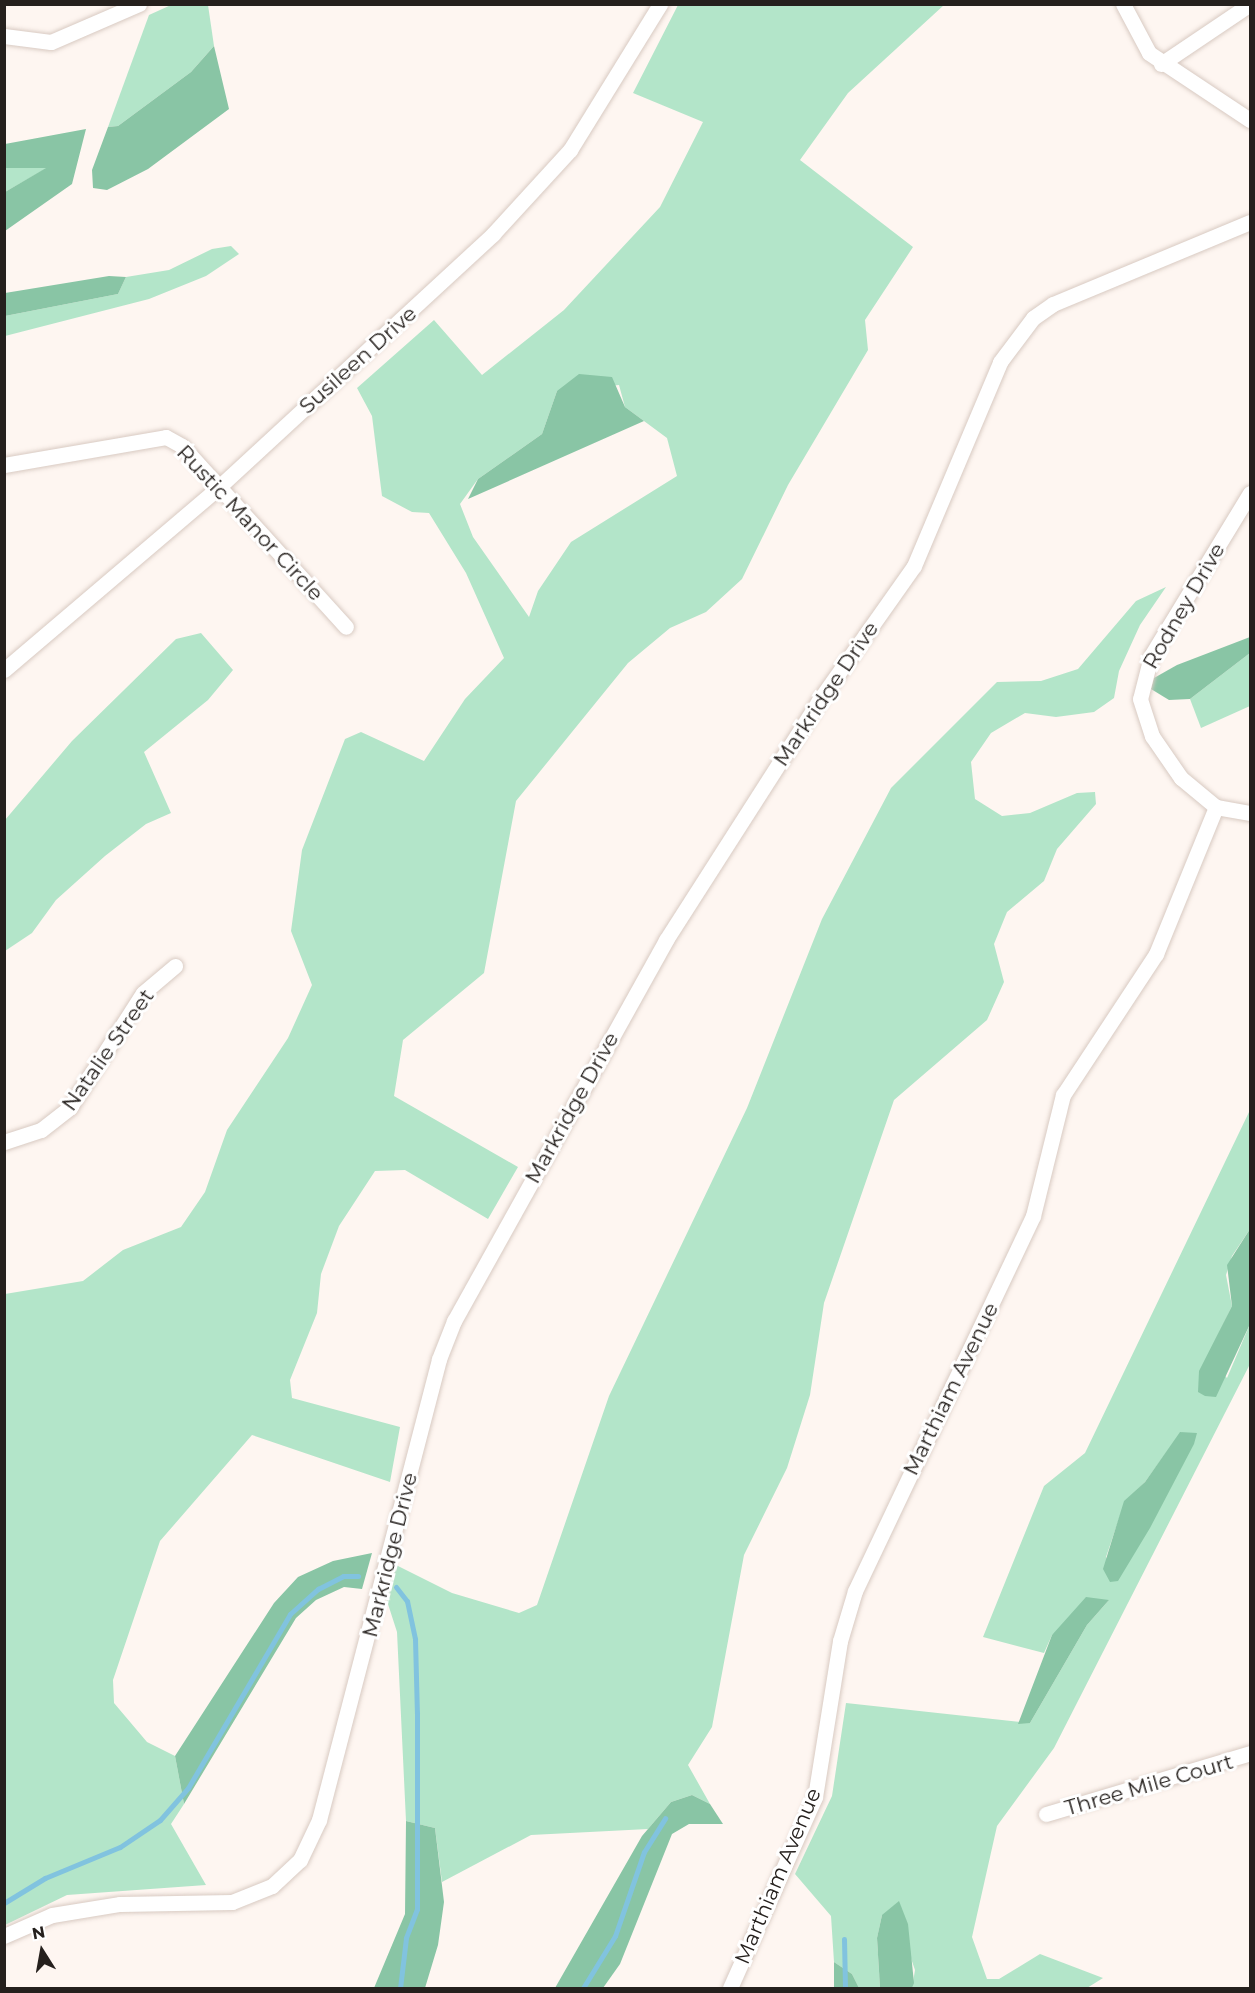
<!DOCTYPE html>
<style>
body{margin:0}
#map{position:relative;width:1255px;height:1993px;overflow:hidden;background:#fef6f1;font-family:Montserrat,sans-serif}
div>[style]{position:absolute}
.green>*{inset:0;background:#b3e5c9}
.forest>*{inset:0;background:#89c5a5}
.stream>*{height:5px;margin:-2.5px;padding:0 2.5px;transform-origin:2.5px;border-radius:2.5px;background:#81c3df}
.roads{filter:drop-shadow(0 0 2px #d8cac2) drop-shadow(0 0 2px #d8cac2)}
.minor>*{height:15px;margin:-7.5px;padding:0 7.5px;transform-origin:7.5px;border-radius:7.5px;background:#fff}
span{translate:-50% -50%;white-space:nowrap;text-align:center;line-height:1.15;-webkit-text-stroke:6px #fff;paint-order:stroke}
.street-label{font-size:21px;color:#25201d}
.frame{position:absolute;inset:0;border:6px solid #25201d;pointer-events:none}
.north{position:absolute;left:12px;top:1921px;width:60px;height:60px;-webkit-text-stroke:4px #fff;paint-order:stroke;rotate:349deg;font-size:16px;font-weight:700;line-height:24px;text-align:center;color:#25201d}
.north::after{content:'';display:block;margin:auto;width:21px;height:27px;background:#25201d;clip-path:polygon(50% 0,100% 100%,50% 72%,0 100%)}
</style>
<div id="map">
<div class="green">
<div style="clip-path:polygon(171px 5px,208px 5px,214px 46px,191px 72px,118px 126px,108px 127px,149px 15px)"></div>
<div style="clip-path:polygon(evenodd,678px 5px,944px 5px,848px 93px,800px 160px,913px 247px,865px 320px,868px 350px,788px 485px,742px 579px,706px 612px,670px 628px,628px 663px,516px 801px,484px 973px,403px 1040px,394px 1096px,518px 1167px,488px 1219px,405px 1170px,375px 1171px,339px 1226px,321px 1274px,317px 1313px,290px 1380px,292px 1398px,400px 1427px,390px 1482px,252px 1435px,160px 1541px,113px 1680px,114px 1703px,147px 1742px,175px 1756px,184px 1804px,171px 1824px,206px 1885px,67px 1895px,5px 1925px,5px 1294px,83px 1281px,123px 1250px,181px 1227px,205px 1192px,227px 1130px,288px 1038px,312px 985px,291px 931px,302px 850px,345px 739px,361px 732px,424px 761px,465px 699px,504px 658px,466px 573px,429px 513px,412px 512px,382px 496px,372px 416px,357px 388px,434px 320px,482px 375px,564px 310px,660px 207px,703px 122px,633px 93px,678px 5px,619px 385px,625px 407px,667px 438px,677px 476px,571px 542px,538px 591px,529px 617px,473px 537px,460px 504px,478px 479px,542px 434px,557px 391px,619px 385px)"></div>
<div style="clip-path:polygon(5px 168px,17px 166px,47px 168px,5px 192px)"></div>
<div style="clip-path:polygon(231px 246px,239px 254px,206px 276px,149px 299px,5px 336px,5px 316px,118px 294px,126px 277px,169px 270px,212px 249px)"></div>
<div style="clip-path:polygon(1166px 587px,1140px 625px,1119px 671px,1114px 698px,1094px 712px,1056px 717px,1025px 713px,991px 733px,971px 762px,975px 799px,1002px 816px,1030px 813px,1077px 793px,1095px 792px,1096px 804px,1057px 849px,1044px 881px,1007px 912px,994px 944px,1004px 982px,987px 1020px,894px 1100px,824px 1303px,810px 1395px,787px 1468px,744px 1555px,712px 1727px,688px 1765px,710px 1804px,692px 1795px,671px 1802px,648px 1829px,531px 1835px,442px 1882px,435px 1828px,406px 1821px,397px 1632px,387px 1601px,396px 1565px,452px 1593px,519px 1613px,537px 1605px,609px 1396px,747px 1108px,822px 919px,891px 788px,997px 682px,1041px 681px,1078px 669px,1136px 601px)"></div>
<div style="clip-path:polygon(201px 633px,233px 670px,208px 700px,144px 752px,171px 813px,146px 824px,105px 856px,56px 900px,32px 933px,5px 951px,5px 820px,72px 741px,176px 639px)"></div>
<div style="clip-path:polygon(1250px 653px,1250px 706px,1201px 728px,1190px 699px)"></div>
<div style="clip-path:polygon(evenodd,1250px 1110px,1250px 1229px,1232px 1256px,1226px 1275px,1232px 1306px,1207px 1357px,1227px 1378px,1250px 1324px,1250px 1364px,1054px 1748px,997px 1826px,972px 1937px,987px 1979px,999px 1979px,1040px 1954px,1103px 1978px,1087px 1988px,912px 1988px,915px 1970px,905px 1941px,908px 1924px,882px 1915px,877px 1938px,880px 1988px,859px 1988px,852px 1974px,834px 1962px,831px 1916px,795px 1874px,832px 1796px,846px 1703px,1030px 1723px,1087px 1625px,1109px 1600px,1052px 1635px,1044px 1653px,983px 1637px,1044px 1486px,1085px 1453px,1250px 1110px,1181px 1432px,1193px 1444px,1117px 1581px,1106px 1557px,1125px 1501px,1145px 1482px,1181px 1432px)"></div>
</div>
<div class="forest">
<div style="clip-path:polygon(214px 46px,229px 109px,148px 169px,107px 190px,93px 188px,92px 170px,108px 127px,118px 126px,191px 72px)"></div>
<div style="clip-path:polygon(86px 129px,72px 184px,5px 231px,5px 192px,46px 168px,5px 168px,5px 144px)"></div>
<div style="clip-path:polygon(109px 276px,126px 277px,118px 294px,5px 316px,5px 293px)"></div>
<div style="clip-path:polygon(579px 374px,612px 377px,625px 407px,644px 421px,468px 499px,478px 479px,542px 434px,557px 391px)"></div>
<div style="clip-path:polygon(1250px 637px,1250px 653px,1190px 699px,1169px 700px,1151px 689px,1154px 678px,1177px 665px)"></div>
<div style="clip-path:polygon(1250px 1229px,1250px 1324px,1216px 1397px,1205px 1396px,1198px 1392px,1199px 1371px,1232px 1306px,1227px 1265px)"></div>
<div style="clip-path:polygon(1180px 1432px,1197px 1433px,1194px 1444px,1150px 1528px,1118px 1581px,1110px 1582px,1103px 1569px,1124px 1501px,1145px 1482px)"></div>
<div style="clip-path:polygon(372px 1553px,362px 1589px,344px 1587px,316px 1600px,296px 1618px,184px 1804px,175px 1756px,274px 1603px,298px 1577px,333px 1561px)"></div>
<div style="clip-path:polygon(1086px 1597px,1109px 1600px,1087px 1625px,1030px 1723px,1018px 1724px,1052px 1635px)"></div>
<div style="clip-path:polygon(692px 1795px,710px 1804px,723px 1824px,689px 1824px,672px 1834px,620px 1964px,603px 1988px,555px 1988px,642px 1836px,671px 1802px)"></div>
<div style="clip-path:polygon(406px 1821px,435px 1828px,444px 1902px,438px 1945px,425px 1988px,374px 1988px,405px 1914px)"></div>
<div style="clip-path:polygon(899px 1901px,908px 1924px,914px 1983px,912px 1988px,880px 1988px,877px 1938px,882px 1915px)"></div>
<div style="clip-path:polygon(834px 1962px,852px 1974px,859px 1988px,834px 1988px)"></div>
</div>
<div class="stream">
<div style="left:396px;top:1587px;width:18px;rotate:52deg"></div>
<div style="left:407px;top:1601px;width:39px;rotate:78deg"></div>
<div style="left:415px;top:1639px;width:74px;rotate:88.5deg"></div>
<div style="left:417px;top:1713px;width:196px;rotate:90deg"></div>
<div style="left:417px;top:1909px;width:31px;rotate:111deg"></div>
<div style="left:406px;top:1938px;width:50px;rotate:96.8deg"></div>
<div style="left:4px;top:1903px;width:48px;rotate:-31.4deg"></div>
<div style="left:45px;top:1878px;width:81px;rotate:-22.5deg"></div>
<div style="left:120px;top:1847px;width:48px;rotate:-34deg"></div>
<div style="left:160px;top:1820px;width:43px;rotate:-48.8deg"></div>
<div style="left:188px;top:1788px;width:202px;rotate:-59.6deg"></div>
<div style="left:290px;top:1614px;width:38px;rotate:-42deg"></div>
<div style="left:318px;top:1589px;width:28px;rotate:-27deg"></div>
<div style="left:343px;top:1576px;width:15px"></div>
<div style="left:844px;top:1939px;width:49px;rotate:88.8deg"></div>
<div style="left:583px;top:1988px;width:61px;rotate:-58.4deg"></div>
<div style="left:615px;top:1936px;width:89px;rotate:-71deg"></div>
<div style="left:644px;top:1852px;width:40px;rotate:-58deg"></div>
</div>
<div class="roads">
<div class="minor">
<div style="left:1123px;top:4px;width:55px;rotate:62deg"></div>
<div style="left:1149px;top:53px;width:121px;rotate:33.6deg"></div>
<div style="left:4px;top:36px;width:47px;rotate:7.3deg"></div>
<div style="left:51px;top:42px;width:96px;rotate:-23.4deg"></div>
<div style="left:1161px;top:64px;width:107px;rotate:-34deg"></div>
<div style="left:4px;top:465px;width:164px;rotate:-9.8deg"></div>
<div style="left:166px;top:437px;width:18px;rotate:29deg"></div>
<div style="left:182px;top:446px;width:244px;rotate:47.8deg"></div>
<div style="left:1250px;top:493px;width:191px;rotate:121.3deg"></div>
<div style="left:1151px;top:656px;width:44px;rotate:104.3deg"></div>
<div style="left:1140px;top:699px;width:39px;rotate:72deg"></div>
<div style="left:1152px;top:736px;width:51px;rotate:55.4deg"></div>
<div style="left:1181px;top:778px;width:45px;rotate:39.6deg"></div>
<div style="left:1216px;top:807px;width:35px;rotate:10deg"></div>
<div style="left:4px;top:670px;width:282px;rotate:-40.4deg"></div>
<div style="left:219px;top:487px;width:373px;rotate:-42.7deg"></div>
<div style="left:493px;top:234px;width:114px;rotate:-47.5deg"></div>
<div style="left:570px;top:150px;width:172px;rotate:-58.3deg"></div>
<div style="left:4px;top:1142px;width:39px;rotate:-18deg"></div>
<div style="left:41px;top:1130px;width:37px;rotate:-38deg"></div>
<div style="left:70px;top:1107px;width:135px;rotate:-57.4deg"></div>
<div style="left:143px;top:993px;width:42px;rotate:-40.2deg"></div>
<div style="left:1046px;top:1814px;width:213px;rotate:-16.6deg"></div>
<div style="left:4px;top:1936px;width:52px;rotate:-23.6deg"></div>
<div style="left:52px;top:1915px;width:69px;rotate:-9.2deg"></div>
<div style="left:120px;top:1904px;width:112px;rotate:-1deg"></div>
<div style="left:232px;top:1902px;width:43px;rotate:-21.8deg"></div>
<div style="left:272px;top:1886px;width:38px;rotate:-43deg"></div>
<div style="left:300px;top:1860px;width:44px;rotate:-64.6deg"></div>
<div style="left:319px;top:1820px;width:476px;rotate:-75.4deg"></div>
<div style="left:439px;top:1359px;width:41px;rotate:-68.5deg"></div>
<div style="left:454px;top:1321px;width:436px;rotate:-60.9deg"></div>
<div style="left:666px;top:940px;width:282px;rotate:-57.4deg"></div>
<div style="left:818px;top:702px;width:166px;rotate:-54.8deg"></div>
<div style="left:914px;top:566px;width:221px;rotate:-67.1deg"></div>
<div style="left:1000px;top:362px;width:55px;rotate:-53.1deg"></div>
<div style="left:1033px;top:318px;width:24px;rotate:-35deg"></div>
<div style="left:1053px;top:304px;width:213px;rotate:-22.6deg"></div>
<div style="left:730px;top:1988px;width:209px;rotate:-66deg"></div>
<div style="left:815px;top:1797px;width:158px;rotate:-80.9deg"></div>
<div style="left:840px;top:1641px;width:52px;rotate:-73.3deg"></div>
<div style="left:855px;top:1591px;width:415px;rotate:-64.6deg"></div>
<div style="left:1033px;top:1216px;width:125px;rotate:-76.1deg"></div>
<div style="left:1063px;top:1095px;width:169px;rotate:-56.6deg"></div>
<div style="left:1156px;top:954px;width:159px;rotate:-67.8deg"></div>
</div>
</div>
<div class="street-label">
<span style="left:358px;top:360px;rotate:-42deg">Susileen Drive</span>
<span style="left:250px;top:523px;rotate:47deg">Rustic Manor Circle</span>
<span style="left:1184px;top:606px;rotate:-60deg">Rodney Drive</span>
<span style="left:826px;top:694px;rotate:-56deg">Markridge Drive</span>
<span style="left:108px;top:1050px;rotate:-55deg">Natalie Street</span>
<span style="left:572px;top:1108px;rotate:-61deg">Markridge Drive</span>
<span style="left:951px;top:1389px;rotate:-64deg">Marthiam Avenue</span>
<span style="left:390px;top:1555px;rotate:-76deg">Markridge Drive</span>
<span style="left:1149px;top:1785px;rotate:-16deg">Three Mile Court</span>
<span style="left:778px;top:1876px;rotate:-67deg">Marthiam Avenue</span>
</div>
<div class="frame"></div>
<div class="north">N</div>
</div>
